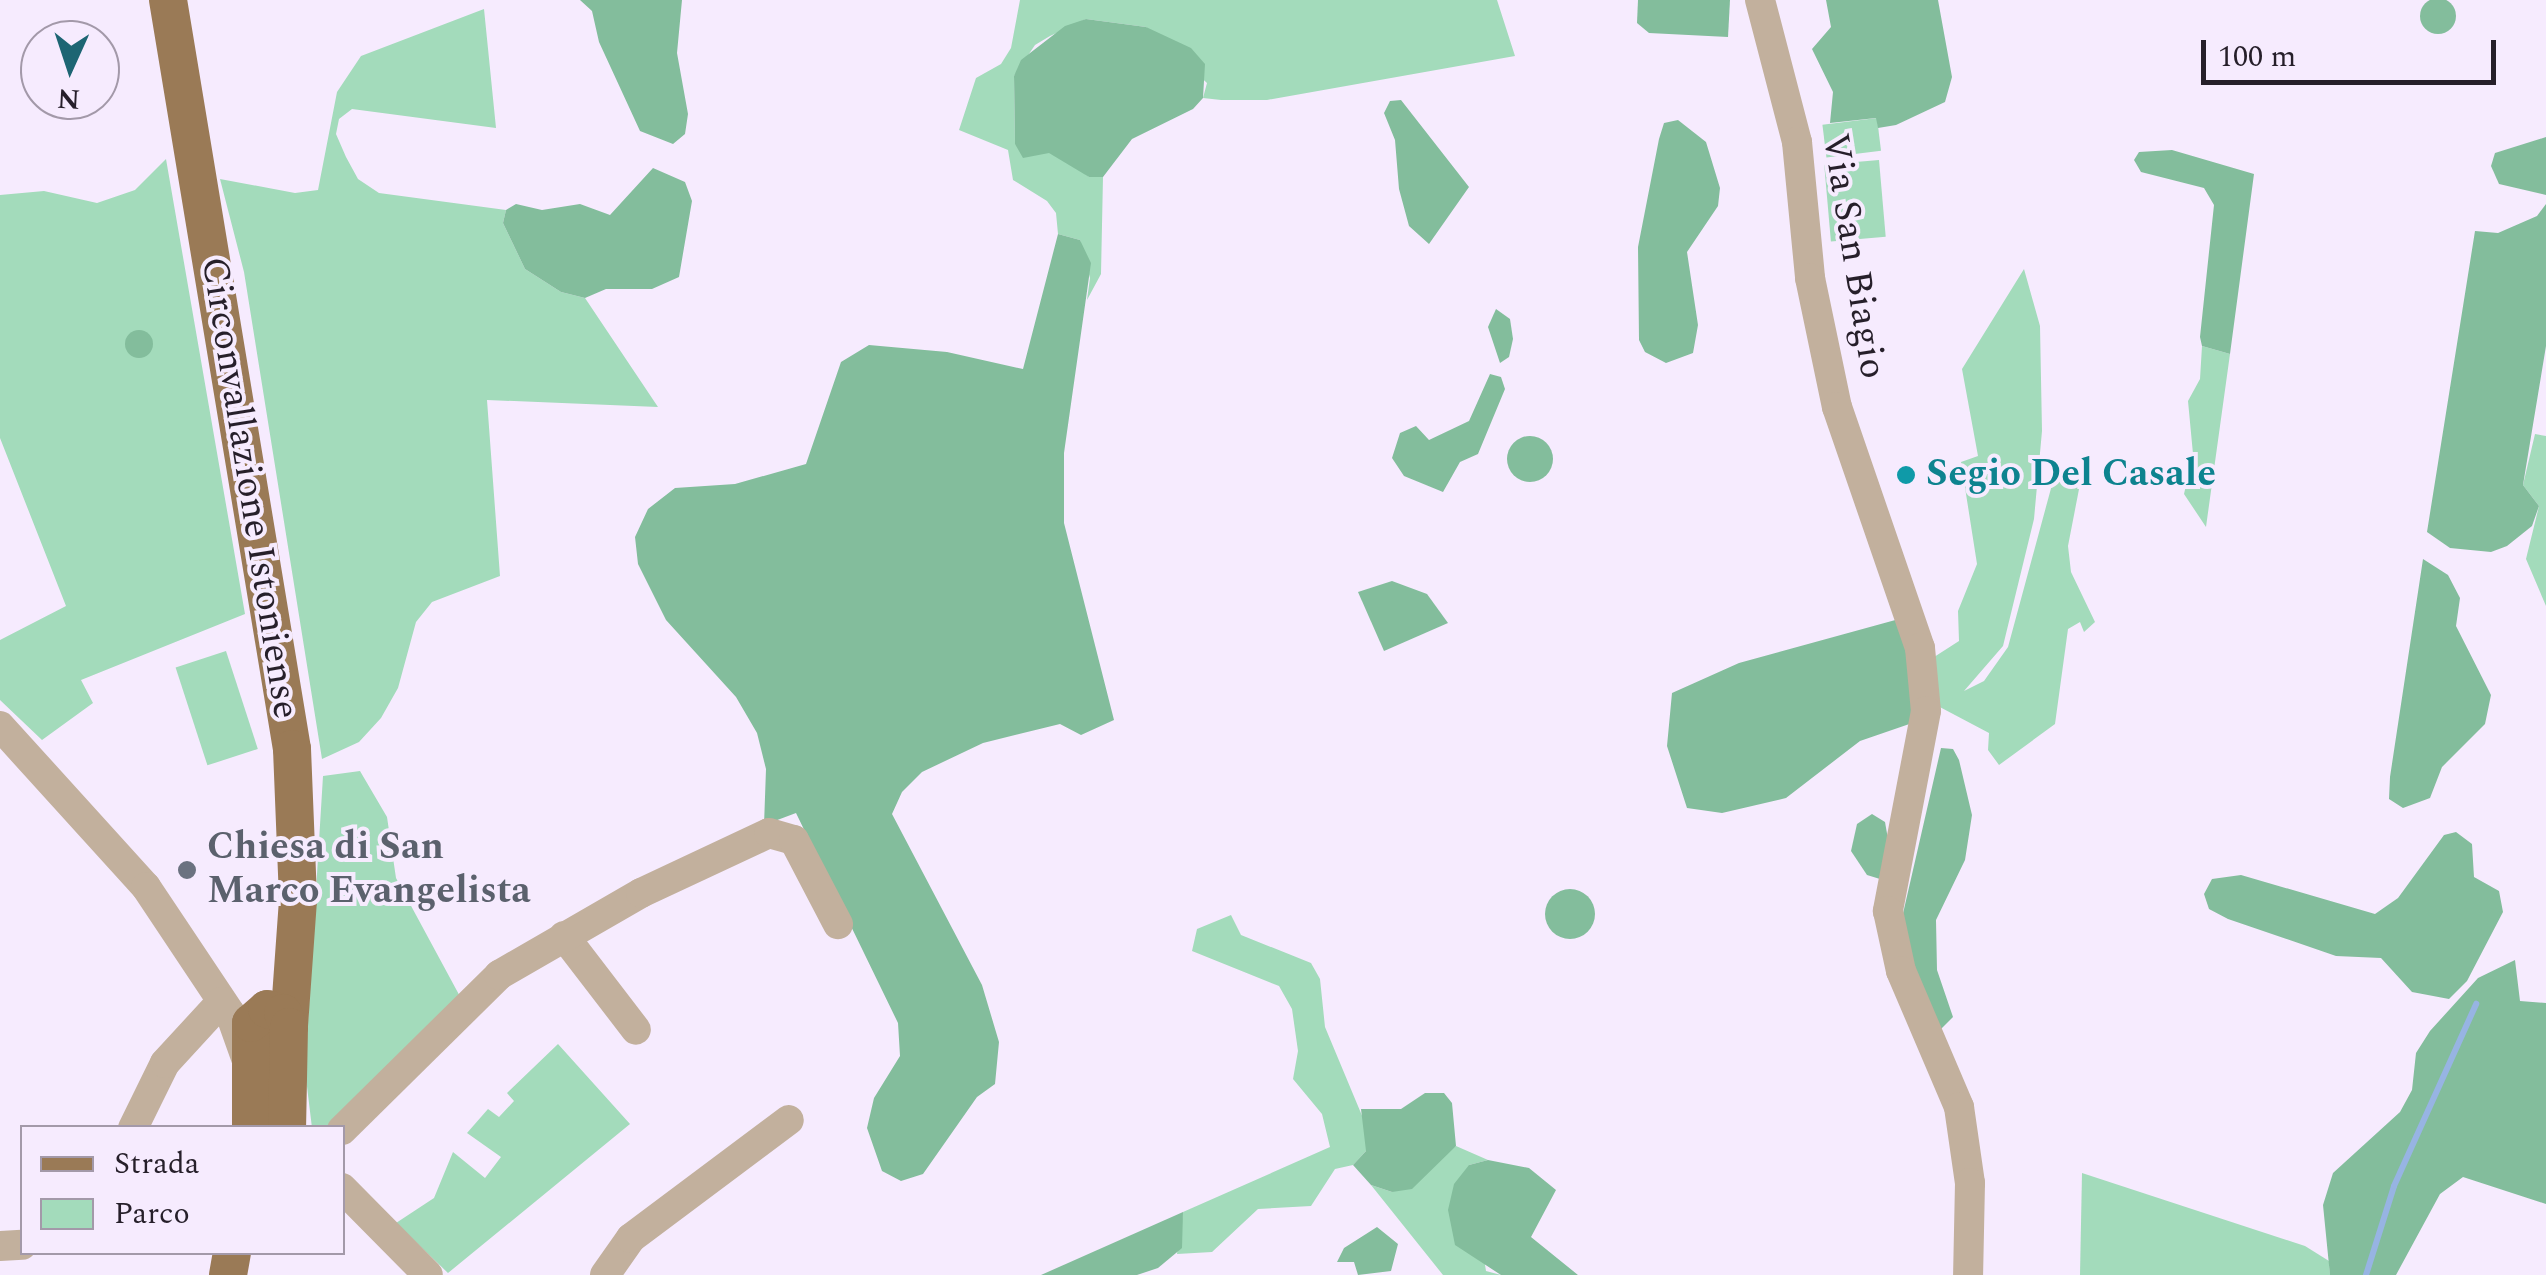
<!DOCTYPE html>
<style>
body{margin:0}
#map{position:relative;width:2546px;height:1275px;overflow:hidden;background:#f6ebfe;font-family:Spectral,serif}
div>[style]{position:absolute}
.green>*{inset:0;background:#a3dbbb;transform-origin:0 0}
.forest>*{inset:0;background:#83bd9c}
.round{border-radius:50%}
.stream>*{height:6px;margin:-3px;padding:0 3px;transform-origin:3px;border-radius:3px;background:#97b4e3}
.minor>*{height:30px;margin:-15px;padding:0 15px;transform-origin:15px;border-radius:15px;background:#c2b09d}
.major>*{height:38px;margin:-19px;padding:0 19px;transform-origin:19px;border-radius:19px;background:#9a7a56}
.dots>*{width:28px;height:28px;translate:-50% -50%;box-sizing:border-box;border:5px solid #f6ebfe;border-radius:50%}
span{translate:-50% -50%;white-space:nowrap;text-align:center;line-height:1.15;-webkit-text-stroke:8px #f6ebfe;paint-order:stroke}
.street-label{font-size:38px;color:#261f2a}
.culture-label{font-size:38px;color:#0d838f;font-weight:700}
.left{translate:0 -50%;text-align:left}
.worship-label{font-size:38px;color:#5b616d;font-weight:700}
.legend{position:absolute;left:20px;top:1125px;width:325px;height:130px;box-sizing:border-box;background:#f6ebfe;border:2px solid #a399a9;margin:0;padding:12px 18px;list-style:none;font-size:30px;color:#261f2a}
.legend li{display:flex;align-items:center;gap:20px;height:50px}
.legend b{width:50px;border:2px solid #a399a9}
.north{position:absolute;left:20px;top:20px;width:100px;height:100px;box-sizing:border-box;background:#f6ebfe;border:2px solid #a399a9;border-radius:50%;rotate:183deg;font-size:28px;font-weight:700;line-height:40px;text-align:center;color:#261f2a}
.north::after{content:'';display:block;margin:auto;width:35px;height:45px;background:#1d6573;clip-path:polygon(50% 0,100% 100%,50% 72%,0 100%)}
.scale{position:absolute;left:2201px;top:40px;width:295px;height:45px;box-sizing:border-box;border:5px solid #261f2a;border-top:0;padding-left:12px;font-size:30px;line-height:35px;white-space:nowrap;color:#261f2a;-webkit-text-stroke:8px #f6ebfe;paint-order:stroke}
</style>
<div id="map">
<div class="green">
<div style="clip-path:polygon(1020px 0,1497px 0,1515px 56px,1267px 100px,1221px 100px,1203px 98px,1207px 83px,1146px 27px,1086px 19px,1050px 36px,1035px 45px,1014px 76px,1015px 144px,1063px 156px,1089px 177px,1103px 177px,1101px 274px,1087px 300px,1090px 278px,1080px 240px,1058px 234px,1056px 213px,1047px 201px,1013px 180px,1008px 150px,959px 130px,976px 78px,1001px 64px,1011px 48px)"></div>
<div style="clip-path:polygon(484px 9px,496px 128px,352px 109px,339px 119px,336px 134px,346px 157px,358px 179px,379px 193px,506px 210px,503px 223px,525px 269px,561px 292px,585px 298px,658px 407px,487px 400px,500px 576px,432px 602px,416px 622px,398px 688px,381px 718px,359px 742px,322px 759px,244px 272px,220px 179px,295px 193px,318px 190px,337px 92px,361px 56px)"></div>
<div style="left:1877px;top:118px;width:33px;height:55px;rotate:83deg"></div>
<div style="clip-path:polygon(166px 159px,245px 614px,81px 680px,93px 703px,42px 740px,0 700px,0 640px,66px 606px,0 438px,0 195px,44px 191px,97px 203px,135px 190px)"></div>
<div style="left:1879px;top:160px;width:77px;height:55px;rotate:85deg"></div>
<div style="clip-path:polygon(2024px 269px,2040px 326px,2042px 431px,2034px 519px,2003px 646px,1964px 691px,1984px 681px,2008px 647px,2053px 481px,2080px 484px,2068px 546px,2071px 572px,2095px 622px,2084px 632px,2080px 622px,2068px 629px,2055px 724px,1999px 765px,1988px 750px,1989px 733px,1936px 705px,1931px 659px,1959px 641px,1958px 611px,1977px 564px,1961px 462px,1978px 456px,1962px 369px)"></div>
<div style="clip-path:polygon(2202px 346px,2230px 354px,2206px 527px,2184px 494px,2193px 454px,2188px 401px,2200px 379px)"></div>
<div style="clip-path:polygon(2535px 434px,2546px 436px,2546px 606px,2526px 559px,2539px 506px,2523px 485px)"></div>
<div style="left:226px;top:651px;width:103px;height:53px;rotate:72deg"></div>
<div style="clip-path:polygon(360px 771px,387px 817px,396px 878px,463px 1002px,332px 1127px,312px 1128px,305px 1070px,323px 776px)"></div>
<div style="clip-path:polygon(1231px 915px,1241px 935px,1311px 963px,1320px 979px,1325px 1027px,1368px 1130px,1366px 1151px,1353px 1165px,1335px 1169px,1311px 1206px,1258px 1209px,1212px 1252px,1177px 1254px,1183px 1212px,1330px 1147px,1322px 1114px,1293px 1079px,1298px 1051px,1292px 1009px,1279px 986px,1192px 951px,1197px 929px)"></div>
<div style="clip-path:polygon(558px 1044px,630px 1124px,448px 1273px,396px 1223px,434px 1198px,453px 1152px,485px 1178px,501px 1157px,467px 1133px,488px 1109px,499px 1117px,514px 1101px,507px 1093px)"></div>
<div style="clip-path:polygon(1456px 1146px,1488px 1160px,1469px 1165px,1486px 1271px,1501px 1275px,1443px 1275px,1371px 1185px,1392px 1192px)"></div>
<div style="clip-path:polygon(2082px 1173px,2305px 1246px,2329px 1261px,2330px 1275px,2080px 1275px)"></div>
</div>
<div class="forest">
<div class="round" style="left:2420px;top:-2px;width:36px;height:36px"></div>
<div style="clip-path:polygon(580px 0,682px 0,677px 53px,688px 114px,685px 134px,673px 144px,640px 131px,599px 42px,592px 11px)"></div>
<div style="clip-path:polygon(1638px 0,1730px 0,1728px 37px,1649px 33px,1637px 23px)"></div>
<div style="clip-path:polygon(1826px 0,1938px 0,1952px 77px,1945px 102px,1896px 125px,1878px 128px,1876px 118px,1830px 123px,1833px 92px,1812px 49px,1831px 27px)"></div>
<div style="clip-path:polygon(1086px 19px,1146px 27px,1191px 48px,1205px 64px,1203px 98px,1193px 109px,1132px 139px,1103px 177px,1089px 177px,1049px 153px,1023px 158px,1015px 144px,1014px 76px,1021px 60px,1065px 26px)"></div>
<div style="clip-path:polygon(1401px 100px,1469px 187px,1429px 244px,1409px 226px,1399px 189px,1395px 140px,1384px 113px,1390px 101px)"></div>
<div style="clip-path:polygon(1678px 120px,1706px 142px,1720px 188px,1718px 206px,1687px 252px,1698px 325px,1693px 353px,1666px 363px,1645px 352px,1639px 340px,1638px 247px,1659px 139px,1664px 123px)"></div>
<div style="clip-path:polygon(2546px 137px,2546px 195px,2499px 184px,2491px 166px,2495px 153px)"></div>
<div style="clip-path:polygon(2172px 150px,2254px 174px,2230px 354px,2202px 346px,2200px 337px,2214px 205px,2204px 188px,2141px 172px,2134px 160px,2139px 152px)"></div>
<div style="clip-path:polygon(653px 168px,685px 182px,692px 201px,679px 277px,652px 289px,606px 289px,585px 298px,561px 292px,525px 269px,503px 223px,506px 210px,516px 204px,542px 210px,580px 204px,610px 215px)"></div>
<div style="clip-path:polygon(2546px 204px,2546px 346px,2523px 485px,2539px 506px,2532px 526px,2507px 546px,2491px 552px,2450px 548px,2427px 532px,2475px 231px,2498px 233px,2537px 216px)"></div>
<div style="clip-path:polygon(1058px 234px,1080px 240px,1091px 263px,1064px 453px,1064px 523px,1114px 720px,1081px 735px,1060px 724px,983px 743px,922px 772px,902px 792px,892px 814px,982px 985px,999px 1042px,995px 1084px,977px 1097px,923px 1174px,901px 1181px,882px 1171px,867px 1128px,874px 1098px,900px 1056px,898px 1023px,796px 813px,764px 825px,766px 769px,757px 733px,736px 697px,666px 620px,638px 564px,635px 537px,648px 509px,675px 488px,735px 484px,806px 464px,841px 362px,869px 345px,947px 352px,1023px 369px)"></div>
<div style="clip-path:polygon(1496px 309px,1510px 319px,1513px 339px,1509px 357px,1500px 363px,1488px 327px)"></div>
<div class="round" style="left:125px;top:330px;width:28px;height:28px"></div>
<div style="clip-path:polygon(1490px 374px,1501px 377px,1505px 389px,1478px 454px,1460px 462px,1443px 492px,1404px 476px,1392px 458px,1400px 433px,1416px 426px,1429px 440px,1469px 421px)"></div>
<div class="round" style="left:1507px;top:436px;width:46px;height:46px"></div>
<div style="clip-path:polygon(2423px 559px,2448px 575px,2460px 598px,2456px 626px,2491px 695px,2485px 724px,2442px 767px,2430px 798px,2403px 808px,2389px 799px,2390px 777px)"></div>
<div style="clip-path:polygon(1392px 581px,1427px 594px,1448px 623px,1384px 651px,1358px 592px)"></div>
<div style="clip-path:polygon(1899px 619px,1921px 720px,1860px 741px,1786px 798px,1722px 813px,1687px 808px,1667px 746px,1672px 693px,1739px 663px)"></div>
<div style="clip-path:polygon(1941px 748px,1953px 749px,1959px 760px,1972px 815px,1965px 860px,1936px 920px,1937px 970px,1953px 1017px,1935px 1035px,1899px 931px)"></div>
<div style="clip-path:polygon(1872px 814px,1885px 822px,1889px 845px,1880px 879px,1867px 875px,1851px 851px,1857px 824px)"></div>
<div style="clip-path:polygon(2456px 832px,2472px 844px,2474px 877px,2499px 891px,2503px 912px,2467px 981px,2449px 999px,2412px 992px,2381px 958px,2336px 956px,2228px 919px,2209px 909px,2204px 894px,2212px 879px,2241px 875px,2375px 914px,2398px 898px,2444px 835px)"></div>
<div class="round" style="left:1545px;top:889px;width:50px;height:50px"></div>
<div style="clip-path:polygon(2515px 960px,2520px 1001px,2546px 1003px,2546px 1204px,2463px 1177px,2440px 1194px,2396px 1275px,2330px 1275px,2323px 1205px,2333px 1173px,2400px 1112px,2412px 1090px,2416px 1053px,2430px 1031px,2478px 978px)"></div>
<div style="clip-path:polygon(1425px 1093px,1444px 1093px,1452px 1103px,1456px 1146px,1412px 1189px,1392px 1192px,1371px 1185px,1353px 1165px,1366px 1151px,1361px 1109px,1401px 1109px)"></div>
<div style="clip-path:polygon(1488px 1160px,1529px 1168px,1556px 1190px,1531px 1237px,1578px 1275px,1501px 1275px,1455px 1245px,1448px 1210px,1454px 1184px,1469px 1165px)"></div>
<div style="clip-path:polygon(1183px 1212px,1182px 1248px,1158px 1268px,1137px 1275px,1041px 1275px)"></div>
<div style="clip-path:polygon(1377px 1227px,1398px 1244px,1391px 1271px,1358px 1275px,1354px 1262px,1337px 1262px,1344px 1248px)"></div>
</div>
<div class="stream">
<div style="left:2366px;top:1275px;width:93px;rotate:-72.5deg"></div>
<div style="left:2394px;top:1186px;width:200px;rotate:-65.7deg"></div>
</div>
<div class="minor">
<div style="left:1760px;top:0;width:147px;rotate:75.4deg"></div>
<div style="left:1797px;top:142px;width:137px;rotate:84.5deg"></div>
<div style="left:1810px;top:278px;width:132px;rotate:78.2deg"></div>
<div style="left:1837px;top:407px;width:255px;rotate:71deg"></div>
<div style="left:1920px;top:648px;width:63px;rotate:84.6deg"></div>
<div style="left:1926px;top:711px;width:204px;rotate:100.8deg"></div>
<div style="left:1888px;top:911px;width:61px;rotate:77.8deg"></div>
<div style="left:1901px;top:971px;width:148px;rotate:66.9deg"></div>
<div style="left:1959px;top:1107px;width:77px;rotate:81.8deg"></div>
<div style="left:1970px;top:1183px;width:92px;rotate:91.2deg"></div>
<div style="left:0;top:726px;width:217px;rotate:47.8deg"></div>
<div style="left:146px;top:887px;width:151px;rotate:56.3deg"></div>
<div style="left:230px;top:1013px;width:48px;rotate:70.4deg"></div>
<div style="left:564px;top:936px;width:118px;rotate:52.5deg"></div>
<div style="left:133px;top:1128px;width:72px;rotate:-63.8deg"></div>
<div style="left:165px;top:1063px;width:83px;rotate:-47.4deg"></div>
<div style="left:342px;top:1130px;width:221px;rotate:-44.6deg"></div>
<div style="left:499px;top:975px;width:164px;rotate:-30deg"></div>
<div style="left:641px;top:893px;width:141px;rotate:-25.1deg"></div>
<div style="left:769px;top:833px;width:26px;rotate:16deg"></div>
<div style="left:794px;top:840px;width:95px;rotate:62.4deg"></div>
<div style="left:342px;top:1188px;width:122px;rotate:45.3deg"></div>
<div style="left:0;top:1246px;width:22px;rotate:-3deg"></div>
<div style="left:605px;top:1275px;width:45px;rotate:-54.9deg"></div>
<div style="left:631px;top:1238px;width:197px;rotate:-36.8deg"></div>
</div>
<div class="major">
<div style="left:168px;top:0;width:759px;rotate:80.6deg"></div>
<div style="left:292px;top:749px;width:151px;rotate:87.7deg"></div>
<div style="left:298px;top:900px;width:127px;rotate:94.1deg"></div>
<div style="left:251px;top:1128px;width:105px;rotate:-90deg"></div>
<div style="left:251px;top:1023px;width:21px;rotate:-41deg"></div>
<div style="left:267px;top:1009px;width:16px;rotate:14deg"></div>
<div style="left:283px;top:1013px;width:15px;rotate:67deg"></div>
<div style="left:289px;top:1027px;width:101px;rotate:91.1deg"></div>
<div style="left:228px;top:1275px;width:23px;rotate:-80deg"></div>
</div>
<div class="dots">
<div style="left:1906px;top:475px;background:#0f9aa8"></div>
<div style="left:187px;top:870px;background:#6b7280"></div>
</div>
<div class="street-label">
<span style="left:1853px;top:256px;rotate:81deg">Via San Biagio</span>
<span style="left:249px;top:488px;rotate:81deg">Circonvallazione Istoniense</span>
</div>
<div class="culture-label">
<span class="left" style="left:1926px;top:475px">Segio Del Casale</span>
</div>
<div class="worship-label">
<span class="left" style="left:207px;top:870px">Chiesa di San<br>Marco Evangelista</span>
</div>
<ul class="legend">
<li><b style="height:12px;background:#9a7a56"></b>Strada</li>
<li><b style="height:28px;background:#a3dbbb"></b>Parco</li>
</ul>
<div class="north">N</div>
<div class="scale">100 m</div>
</div>
